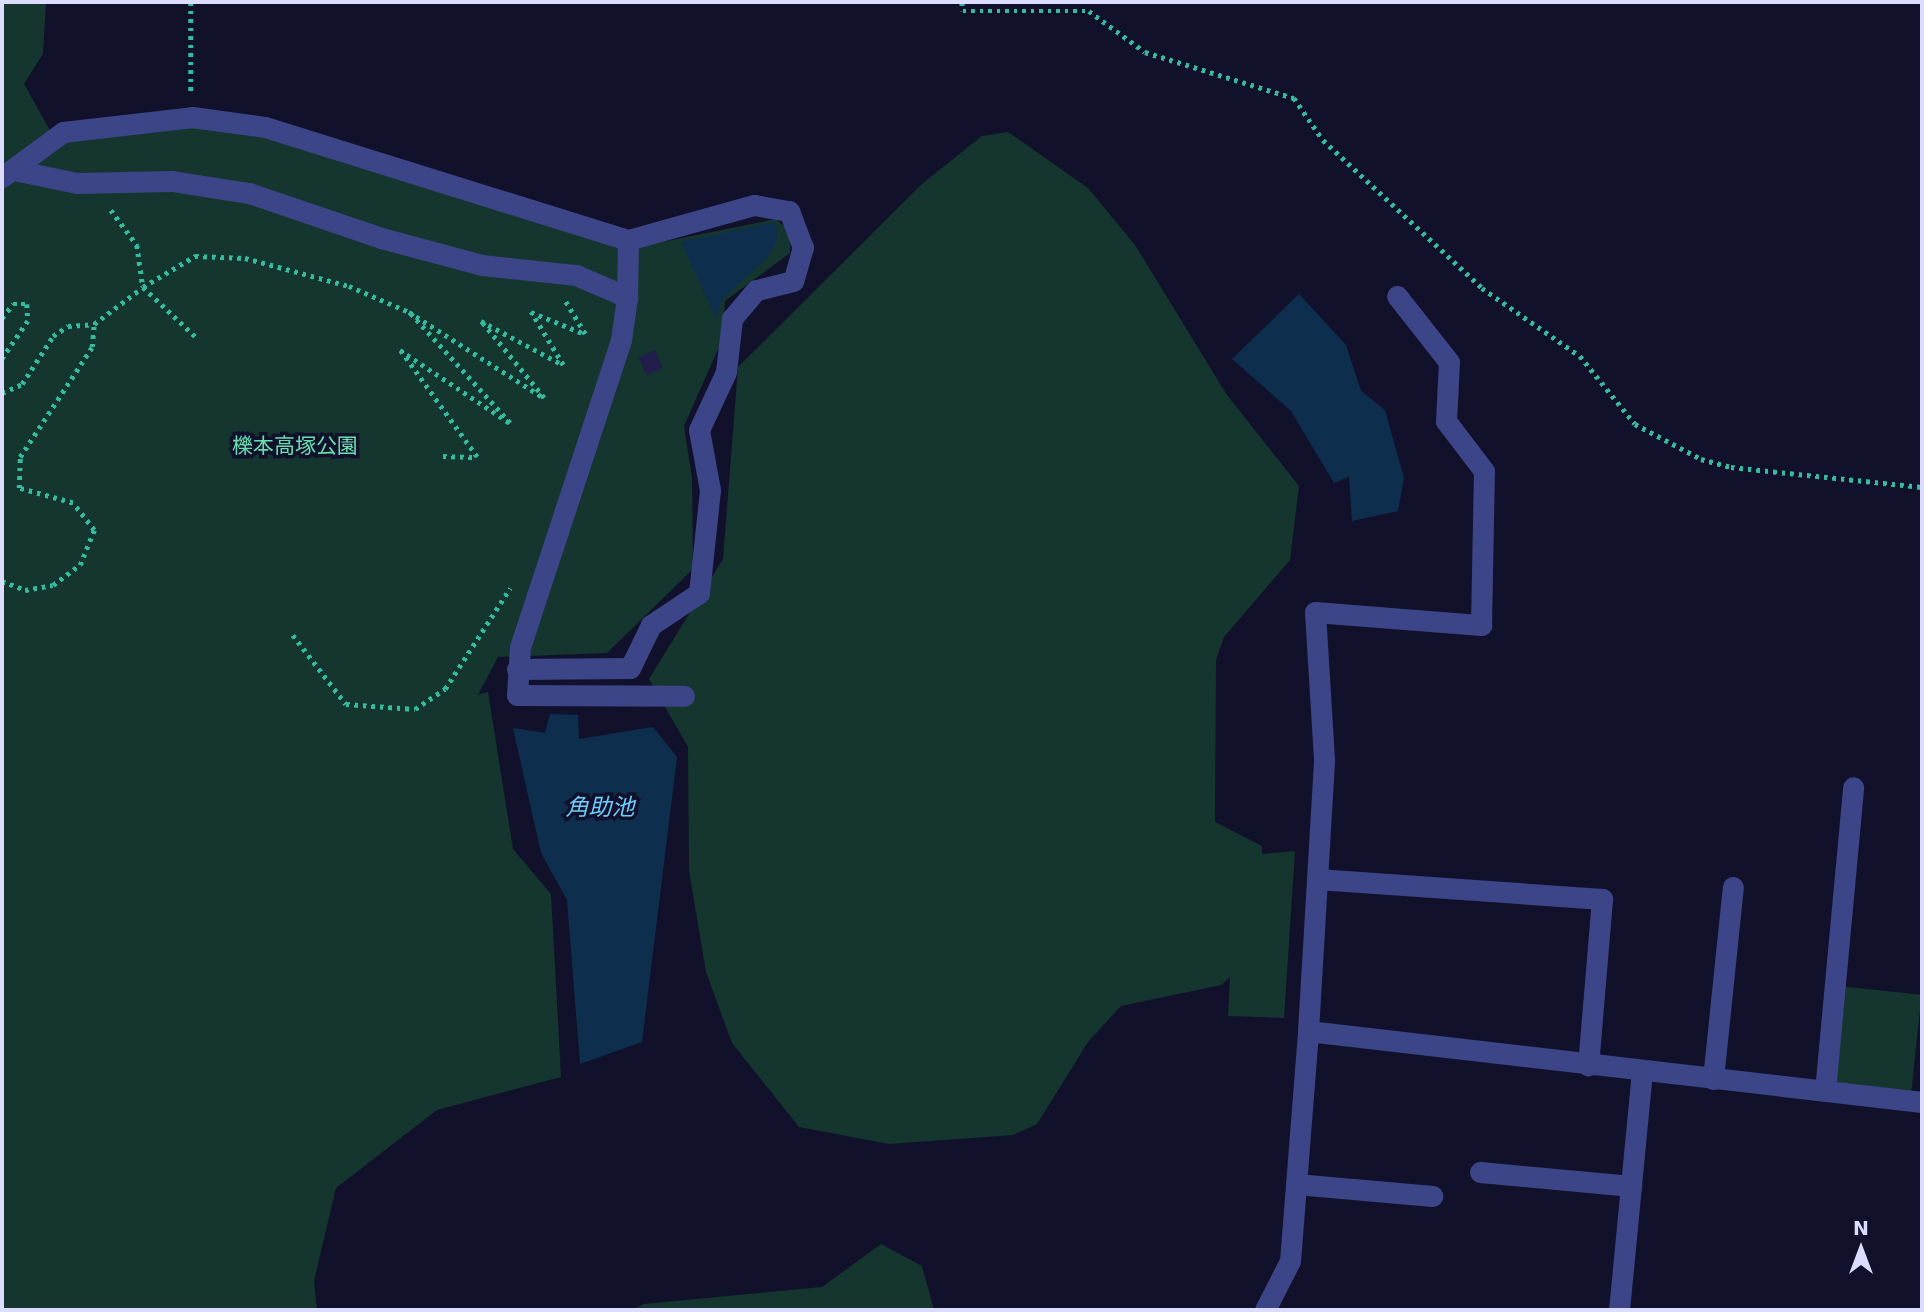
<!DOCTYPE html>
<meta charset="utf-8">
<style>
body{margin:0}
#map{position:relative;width:1924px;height:1312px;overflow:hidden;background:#12112b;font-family:"DejaVu Sans","Noto Sans JP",sans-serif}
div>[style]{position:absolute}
.green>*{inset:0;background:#15352f;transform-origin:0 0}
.water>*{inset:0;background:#0e2e4e}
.building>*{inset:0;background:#211e4c;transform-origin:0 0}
.path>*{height:4.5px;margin-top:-2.25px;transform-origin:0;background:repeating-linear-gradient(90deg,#33bca0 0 3.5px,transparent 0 8.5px)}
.minor>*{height:21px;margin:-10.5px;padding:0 10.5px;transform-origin:10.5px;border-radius:10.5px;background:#3d4589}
span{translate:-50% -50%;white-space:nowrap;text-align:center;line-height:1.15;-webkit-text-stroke:7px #12112b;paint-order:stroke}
.park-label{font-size:21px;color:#67dfb0}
.water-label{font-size:23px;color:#6ccefd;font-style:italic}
.frame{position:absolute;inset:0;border:4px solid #dcddfe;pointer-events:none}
.north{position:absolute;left:1826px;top:1214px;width:70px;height:70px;-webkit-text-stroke:5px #12112b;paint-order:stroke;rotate:0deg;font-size:19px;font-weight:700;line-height:28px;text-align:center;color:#dcddfe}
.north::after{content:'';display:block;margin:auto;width:24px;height:32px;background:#dcddfe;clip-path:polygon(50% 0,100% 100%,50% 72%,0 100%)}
</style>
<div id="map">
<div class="green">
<div style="clip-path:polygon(2px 2px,46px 2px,43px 54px,24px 84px,52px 134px,196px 126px,290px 142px,642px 246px,776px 219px,791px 232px,790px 253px,725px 301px,723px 338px,684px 426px,692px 478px,693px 569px,607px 653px,498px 657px,478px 695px,488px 692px,513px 849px,551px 894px,561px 1077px,437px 1110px,336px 1188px,314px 1281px,317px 1310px,2px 1310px)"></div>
<div style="clip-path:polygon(1008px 132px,1088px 188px,1135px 245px,1227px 395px,1299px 486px,1290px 560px,1224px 637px,1216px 660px,1215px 822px,1262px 846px,1262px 854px,1295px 851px,1284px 1018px,1228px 1016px,1230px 977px,1221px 985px,1121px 1006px,1088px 1042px,1037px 1124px,1013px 1135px,889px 1144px,799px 1127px,732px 1043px,706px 972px,689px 871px,688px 747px,649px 679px,723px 559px,738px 367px,923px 183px,982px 136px)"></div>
<div style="left:1838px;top:986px;width:84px;height:102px;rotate:6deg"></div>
<div style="clip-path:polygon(881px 1244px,922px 1266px,934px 1310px,632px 1310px,644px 1304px,822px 1287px)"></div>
</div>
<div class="water">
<div style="clip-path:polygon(776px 222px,777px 241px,769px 256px,722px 299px,716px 318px,681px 242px)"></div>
<div style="clip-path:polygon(1299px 294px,1346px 345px,1361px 391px,1385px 410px,1404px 478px,1398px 511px,1352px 521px,1349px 477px,1334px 483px,1291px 411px,1232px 359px)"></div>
<div style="clip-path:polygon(550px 714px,578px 715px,579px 739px,653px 727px,677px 757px,642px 1042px,580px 1064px,567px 900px,541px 853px,513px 728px,545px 733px)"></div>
</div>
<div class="building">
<div style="left:655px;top:350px;width:20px;height:18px;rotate:66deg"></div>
</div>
<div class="path">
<div style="left:191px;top:2px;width:90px;rotate:90deg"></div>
<div style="left:962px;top:2px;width:9px;rotate:84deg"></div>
<div style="left:963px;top:11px;width:126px"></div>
<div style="left:1089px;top:11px;width:69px;rotate:36.2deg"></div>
<div style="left:1145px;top:52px;width:156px;rotate:17.2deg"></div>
<div style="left:1294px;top:98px;width:51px;rotate:55.4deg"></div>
<div style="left:1323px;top:140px;width:217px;rotate:42.9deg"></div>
<div style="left:1482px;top:288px;width:119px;rotate:34.8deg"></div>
<div style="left:1580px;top:356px;width:87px;rotate:51deg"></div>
<div style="left:1635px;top:424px;width:75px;rotate:27.9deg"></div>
<div style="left:1701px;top:459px;width:31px;rotate:15deg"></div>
<div style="left:1731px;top:467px;width:192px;rotate:6deg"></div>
<div style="left:111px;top:210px;width:44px;rotate:53.4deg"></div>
<div style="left:137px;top:245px;width:42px;rotate:81.9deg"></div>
<div style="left:143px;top:287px;width:74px;rotate:43.4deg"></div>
<div style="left:2px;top:318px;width:18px;rotate:-52deg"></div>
<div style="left:13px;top:304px;width:14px"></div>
<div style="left:27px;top:304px;width:17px;rotate:87deg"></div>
<div style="left:28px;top:321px;width:46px;rotate:124.4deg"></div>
<div style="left:2px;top:393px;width:22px;rotate:-24deg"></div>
<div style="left:22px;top:384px;width:57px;rotate:-57.1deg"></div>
<div style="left:53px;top:336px;width:18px;rotate:-34deg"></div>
<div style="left:68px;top:326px;width:26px;rotate:-4deg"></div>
<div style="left:443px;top:456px;width:34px;rotate:2deg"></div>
<div style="left:477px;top:457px;width:132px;rotate:-125.7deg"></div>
<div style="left:400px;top:350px;width:132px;rotate:33.6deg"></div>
<div style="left:510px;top:423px;width:150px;rotate:-132.3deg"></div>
<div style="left:409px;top:312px;width:160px;rotate:32.5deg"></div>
<div style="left:544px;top:398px;width:99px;rotate:-129.3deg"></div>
<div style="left:481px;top:321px;width:93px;rotate:28.2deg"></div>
<div style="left:563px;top:365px;width:62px;rotate:-121.1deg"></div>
<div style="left:531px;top:312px;width:58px;rotate:22.2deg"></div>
<div style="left:585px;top:334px;width:41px;rotate:-121deg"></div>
<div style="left:2px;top:581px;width:25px;rotate:21deg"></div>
<div style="left:25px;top:590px;width:28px;rotate:-10deg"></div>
<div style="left:53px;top:585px;width:34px;rotate:-37deg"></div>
<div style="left:80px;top:565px;width:38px;rotate:-68deg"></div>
<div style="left:94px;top:530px;width:34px;rotate:-128deg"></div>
<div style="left:73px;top:503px;width:56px;rotate:-164.5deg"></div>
<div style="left:19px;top:488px;width:31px;rotate:-88deg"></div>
<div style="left:20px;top:457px;width:131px;rotate:-56.8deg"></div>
<div style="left:92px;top:347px;width:23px;rotate:-85deg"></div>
<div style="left:94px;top:324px;width:61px;rotate:-37.1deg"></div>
<div style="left:143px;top:287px;width:61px;rotate:-30.8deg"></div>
<div style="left:195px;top:256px;width:50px;rotate:2.3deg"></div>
<div style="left:245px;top:258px;width:108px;rotate:15.1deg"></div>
<div style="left:349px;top:286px;width:65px;rotate:23.4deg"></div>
<div style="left:293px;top:635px;width:87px;rotate:52.5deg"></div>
<div style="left:346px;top:704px;width:69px;rotate:4.1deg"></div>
<div style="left:415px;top:709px;width:36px;rotate:-34deg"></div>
<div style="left:445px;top:689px;width:120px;rotate:-57.2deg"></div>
</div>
<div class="minor">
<div style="left:14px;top:170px;width:64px;rotate:11.7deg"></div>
<div style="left:77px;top:183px;width:95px;rotate:-1.2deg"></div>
<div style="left:172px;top:181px;width:78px;rotate:8.9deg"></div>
<div style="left:249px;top:193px;width:139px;rotate:18.8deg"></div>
<div style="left:381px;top:238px;width:105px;rotate:15deg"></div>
<div style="left:482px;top:265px;width:95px;rotate:6.1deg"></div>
<div style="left:576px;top:275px;width:56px;rotate:23.3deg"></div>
<div style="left:627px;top:297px;width:57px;rotate:-89deg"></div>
<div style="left:2px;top:177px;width:76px;rotate:-36.4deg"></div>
<div style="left:63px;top:132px;width:130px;rotate:-6.6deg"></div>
<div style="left:192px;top:117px;width:74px;rotate:7.8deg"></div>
<div style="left:265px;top:127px;width:380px;rotate:17.3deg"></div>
<div style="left:628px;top:240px;width:131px;rotate:-15.5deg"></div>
<div style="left:754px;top:205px;width:36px;rotate:10deg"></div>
<div style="left:789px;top:211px;width:39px;rotate:69deg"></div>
<div style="left:803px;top:247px;width:35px;rotate:106deg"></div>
<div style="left:793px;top:281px;width:38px;rotate:166deg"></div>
<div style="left:756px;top:290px;width:38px;rotate:130deg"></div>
<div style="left:732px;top:319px;width:53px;rotate:96.5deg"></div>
<div style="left:726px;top:372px;width:64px;rotate:115deg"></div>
<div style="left:699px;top:430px;width:61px;rotate:79.6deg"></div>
<div style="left:710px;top:490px;width:104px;rotate:96.1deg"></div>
<div style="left:699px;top:593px;width:58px;rotate:146.3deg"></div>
<div style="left:651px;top:625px;width:48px;rotate:116deg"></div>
<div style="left:630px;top:668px;width:113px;rotate:179.5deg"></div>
<div style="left:627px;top:297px;width:43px;rotate:97.9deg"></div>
<div style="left:621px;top:340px;width:323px;rotate:108.2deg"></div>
<div style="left:520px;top:647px;width:48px;rotate:93.6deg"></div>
<div style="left:517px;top:695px;width:167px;rotate:0.3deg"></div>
<div style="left:1317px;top:879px;width:286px;rotate:4deg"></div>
<div style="left:1602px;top:899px;width:167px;rotate:94.8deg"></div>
<div style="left:1308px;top:1031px;width:272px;rotate:-86.6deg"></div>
<div style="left:1324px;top:759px;width:147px;rotate:-93.5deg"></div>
<div style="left:1315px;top:612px;width:167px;rotate:4.5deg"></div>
<div style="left:1481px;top:625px;width:154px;rotate:-88.9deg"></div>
<div style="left:1484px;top:471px;width:63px;rotate:-127.2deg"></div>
<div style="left:1446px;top:421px;width:59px;rotate:-87.1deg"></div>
<div style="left:1449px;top:362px;width:84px;rotate:-128.2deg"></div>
<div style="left:1713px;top:1079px;width:193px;rotate:-84.1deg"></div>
<div style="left:1825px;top:1091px;width:305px;rotate:-84.7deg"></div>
<div style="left:1480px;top:1172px;width:152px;rotate:5.3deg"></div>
<div style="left:1296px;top:1184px;width:137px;rotate:5deg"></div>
<div style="left:1265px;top:1310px;width:55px;rotate:-63deg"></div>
<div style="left:1290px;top:1261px;width:231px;rotate:-85.5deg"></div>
<div style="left:1308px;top:1031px;width:618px;rotate:6.6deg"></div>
<div style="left:1619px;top:1310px;width:241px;rotate:-84.5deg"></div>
</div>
<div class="park-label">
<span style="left:295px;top:446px">櫟本高塚公園</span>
</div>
<div class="water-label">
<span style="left:600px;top:807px">角助池</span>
</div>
<div class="frame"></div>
<div class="north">N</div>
</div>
